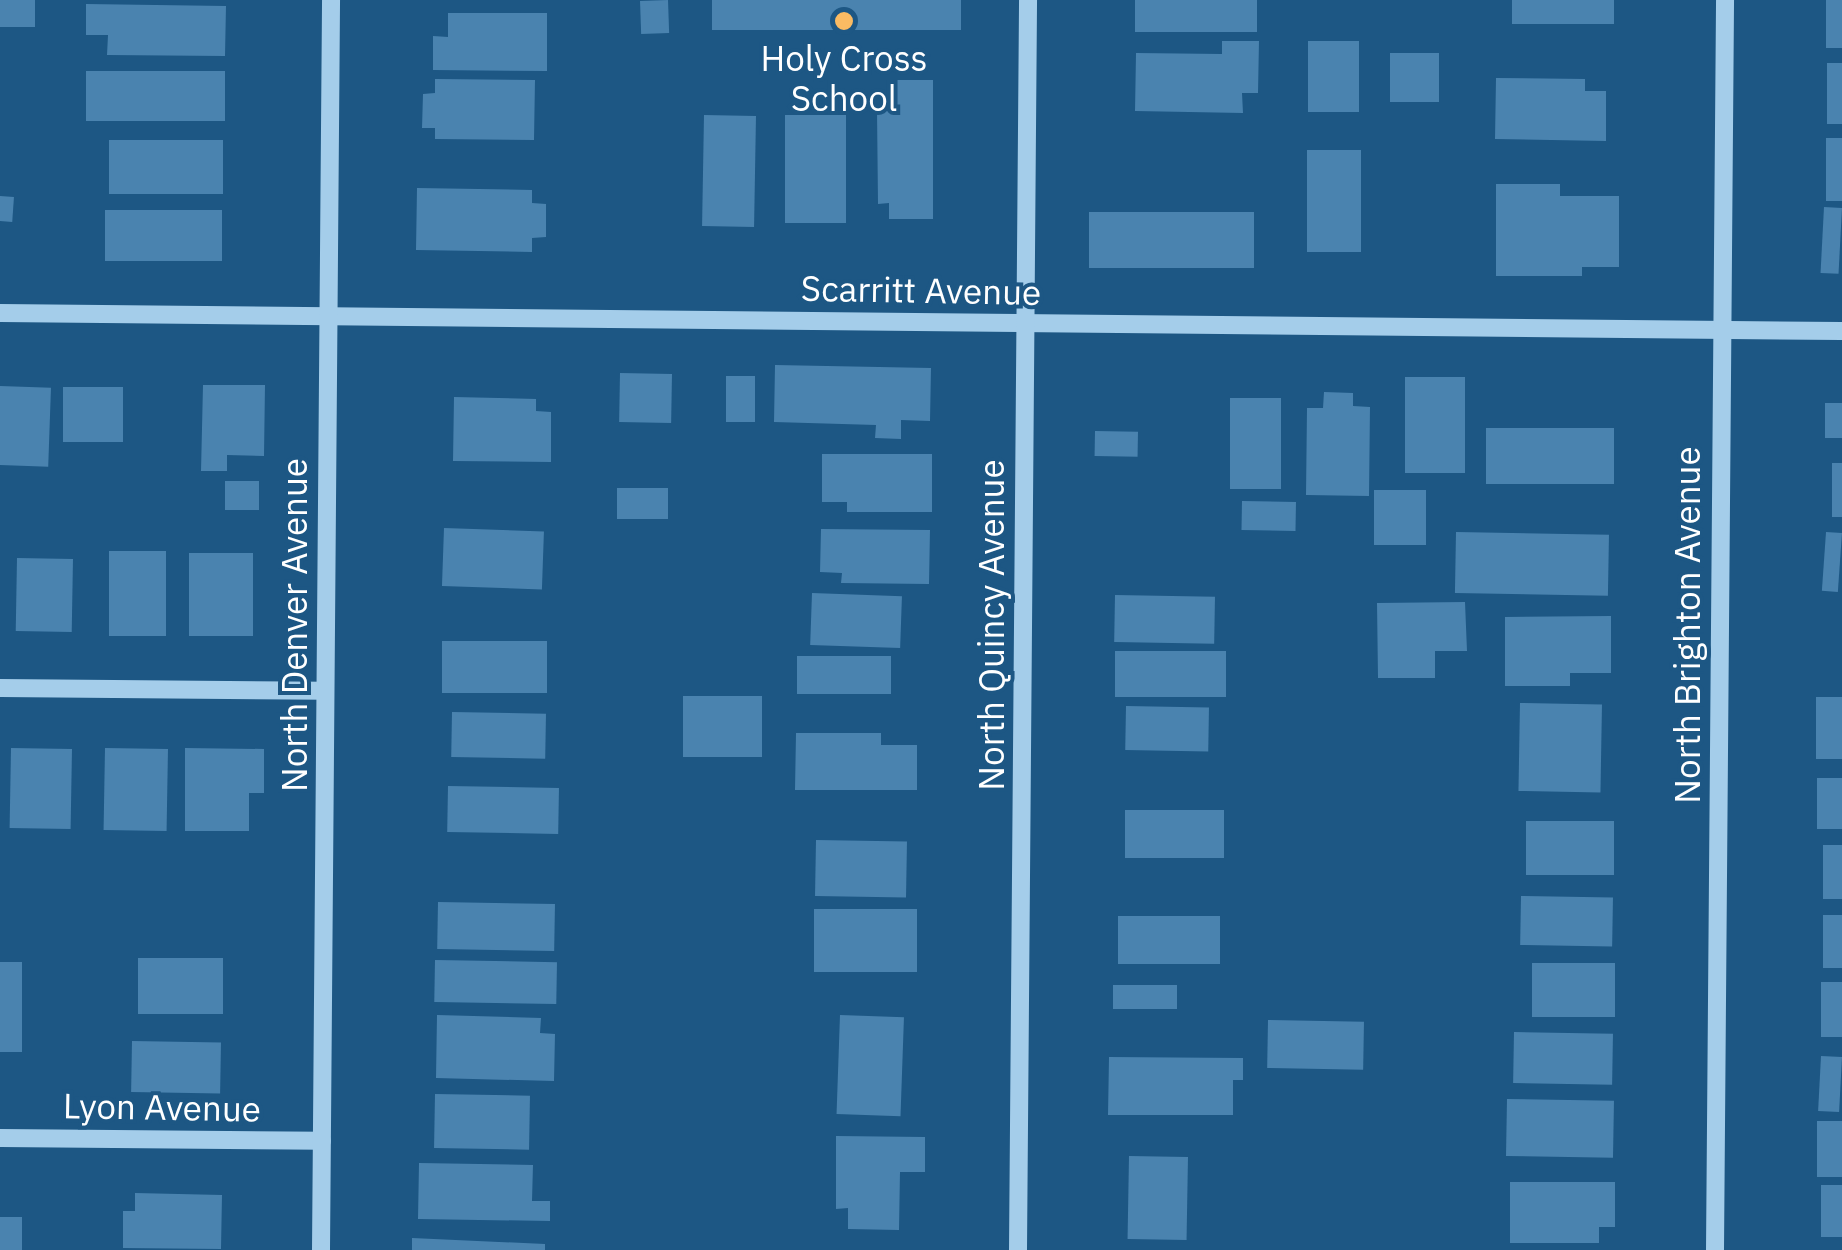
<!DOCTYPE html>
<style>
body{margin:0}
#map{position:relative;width:1842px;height:1250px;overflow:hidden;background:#1d5784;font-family:"IBM Plex Sans",sans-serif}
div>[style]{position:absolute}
.building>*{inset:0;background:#4a83af;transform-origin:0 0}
.minor>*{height:18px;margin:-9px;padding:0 9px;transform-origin:9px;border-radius:9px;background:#a4cdea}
.dots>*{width:28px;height:28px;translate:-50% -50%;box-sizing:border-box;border:5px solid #1d5784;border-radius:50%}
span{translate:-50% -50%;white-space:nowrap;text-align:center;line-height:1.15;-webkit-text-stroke:8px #1d5784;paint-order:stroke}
.poi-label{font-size:35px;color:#fff}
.street-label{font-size:35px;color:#fff}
</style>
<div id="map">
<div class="building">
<div style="left:0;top:0;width:35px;height:27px"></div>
<div style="left:668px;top:0;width:33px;height:28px;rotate:88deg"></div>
<div style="left:712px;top:0;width:249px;height:30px"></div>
<div style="left:1135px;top:0;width:122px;height:32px"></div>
<div style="left:1512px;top:0;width:102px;height:24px"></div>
<div style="left:1826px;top:0;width:16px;height:48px"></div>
<div style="clip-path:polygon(86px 4px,226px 6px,225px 56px,107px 55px,108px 35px,86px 35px)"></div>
<div style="clip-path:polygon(448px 13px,547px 13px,547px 71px,433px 70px,433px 36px,448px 37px)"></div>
<div style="clip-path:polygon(1222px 41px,1259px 41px,1258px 93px,1242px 93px,1243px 113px,1135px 111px,1136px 53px,1222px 54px)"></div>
<div style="left:1308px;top:41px;width:51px;height:71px"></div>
<div style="left:1439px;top:53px;width:49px;height:49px;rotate:90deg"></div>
<div style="left:1827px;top:63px;width:15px;height:61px"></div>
<div style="left:86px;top:71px;width:139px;height:50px"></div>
<div style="clip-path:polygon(1496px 78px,1585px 79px,1585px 91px,1606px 91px,1606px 141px,1495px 139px)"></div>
<div style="clip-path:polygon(435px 79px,535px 80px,534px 140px,435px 139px,435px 128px,422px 128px,423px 94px,435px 93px)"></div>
<div style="clip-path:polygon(896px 80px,933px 80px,933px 219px,889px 219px,889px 203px,878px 204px,877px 111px,896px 111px)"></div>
<div style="left:704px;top:115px;width:52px;height:111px;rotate:1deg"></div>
<div style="left:785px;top:115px;width:61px;height:108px"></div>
<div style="left:1826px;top:138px;width:16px;height:63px"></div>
<div style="left:223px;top:140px;width:54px;height:114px;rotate:90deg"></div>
<div style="left:1361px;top:150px;width:102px;height:54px;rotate:90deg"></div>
<div style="clip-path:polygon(1496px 184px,1560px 184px,1560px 196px,1619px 196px,1619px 267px,1582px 267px,1582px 276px,1496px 276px)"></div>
<div style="clip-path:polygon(417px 188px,532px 190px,532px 203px,546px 204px,546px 237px,532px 238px,532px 252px,416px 250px)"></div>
<div style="left:0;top:196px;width:14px;height:25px;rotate:4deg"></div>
<div style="left:1824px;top:207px;width:18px;height:66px;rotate:3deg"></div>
<div style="left:105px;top:210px;width:117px;height:51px"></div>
<div style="left:1089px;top:212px;width:165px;height:56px"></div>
<div style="clip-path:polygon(775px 365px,931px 368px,930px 421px,901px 420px,901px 439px,875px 438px,876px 425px,774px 422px)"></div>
<div style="left:620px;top:373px;width:52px;height:49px;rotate:1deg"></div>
<div style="left:726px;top:376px;width:29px;height:46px"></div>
<div style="left:1405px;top:377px;width:60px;height:96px"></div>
<div style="clip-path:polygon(203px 385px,265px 385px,264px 456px,227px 455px,227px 471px,201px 471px)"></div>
<div style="left:0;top:386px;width:51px;height:79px;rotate:2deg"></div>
<div style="left:123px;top:387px;width:55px;height:60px;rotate:90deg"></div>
<div style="clip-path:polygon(1324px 392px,1353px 393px,1353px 406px,1370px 407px,1369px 496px,1306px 495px,1307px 408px,1323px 408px)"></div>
<div style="clip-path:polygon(454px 397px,536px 399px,536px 411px,551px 412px,551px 462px,453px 461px)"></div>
<div style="left:1281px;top:398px;width:91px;height:51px;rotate:90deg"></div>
<div style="left:1825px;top:403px;width:17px;height:35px"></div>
<div style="left:1614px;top:428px;width:56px;height:128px;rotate:90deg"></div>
<div style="left:1095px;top:431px;width:43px;height:25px;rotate:1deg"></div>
<div style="clip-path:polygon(822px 454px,932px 454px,932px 512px,847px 512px,847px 502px,822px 502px)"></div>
<div style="left:1832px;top:463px;width:10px;height:54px"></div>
<div style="left:225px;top:481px;width:34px;height:29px"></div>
<div style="left:617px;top:488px;width:51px;height:31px"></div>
<div style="left:1374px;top:490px;width:52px;height:55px"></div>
<div style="left:1242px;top:501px;width:54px;height:29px;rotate:1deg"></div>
<div style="left:444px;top:528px;width:100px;height:58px;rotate:2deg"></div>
<div style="clip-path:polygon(821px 529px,930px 530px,929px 584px,841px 583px,842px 573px,820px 572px)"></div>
<div style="left:1456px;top:532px;width:153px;height:61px;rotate:1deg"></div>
<div style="left:1826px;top:532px;width:16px;height:59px;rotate:4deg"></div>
<div style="left:109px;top:551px;width:57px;height:85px"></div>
<div style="left:189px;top:553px;width:64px;height:83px"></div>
<div style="left:17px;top:558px;width:56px;height:73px;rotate:1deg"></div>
<div style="left:812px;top:593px;width:90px;height:52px;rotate:2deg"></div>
<div style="left:1115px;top:595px;width:100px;height:47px;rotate:1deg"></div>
<div style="clip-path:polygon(1465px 602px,1467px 651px,1435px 651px,1435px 678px,1378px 678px,1377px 603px)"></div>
<div style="clip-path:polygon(1611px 616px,1611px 673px,1570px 673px,1570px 686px,1505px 686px,1505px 617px)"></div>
<div style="left:442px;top:641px;width:105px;height:52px"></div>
<div style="left:1115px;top:651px;width:111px;height:46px"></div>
<div style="left:891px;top:656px;width:38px;height:94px;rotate:90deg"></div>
<div style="left:762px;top:696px;width:61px;height:79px;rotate:90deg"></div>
<div style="left:1816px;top:697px;width:26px;height:62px"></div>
<div style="left:1520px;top:703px;width:82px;height:88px;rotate:1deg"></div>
<div style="left:1126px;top:706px;width:83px;height:44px;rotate:1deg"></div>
<div style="left:452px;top:712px;width:94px;height:45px;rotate:1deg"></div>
<div style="clip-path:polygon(796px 733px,881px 733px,881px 745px,917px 745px,917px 790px,795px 790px)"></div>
<div style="left:11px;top:748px;width:61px;height:80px;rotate:1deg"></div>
<div style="left:105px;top:748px;width:63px;height:82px;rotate:1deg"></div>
<div style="clip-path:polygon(185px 748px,264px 749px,264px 793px,249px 793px,249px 831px,185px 831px)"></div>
<div style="left:1817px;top:778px;width:25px;height:51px"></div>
<div style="left:448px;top:786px;width:111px;height:46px;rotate:1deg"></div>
<div style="left:1125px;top:810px;width:99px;height:48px"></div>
<div style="left:1526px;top:821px;width:88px;height:54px"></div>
<div style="left:816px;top:840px;width:91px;height:56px;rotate:1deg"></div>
<div style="left:1823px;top:845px;width:19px;height:54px"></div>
<div style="left:1521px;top:896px;width:92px;height:49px;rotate:1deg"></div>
<div style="left:438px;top:902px;width:117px;height:47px;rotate:1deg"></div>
<div style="left:814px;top:909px;width:103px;height:63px"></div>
<div style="left:1823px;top:915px;width:19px;height:53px"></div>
<div style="left:1118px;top:916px;width:102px;height:48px"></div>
<div style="left:138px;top:958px;width:85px;height:56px"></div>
<div style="left:435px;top:960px;width:122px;height:42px;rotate:1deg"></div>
<div style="left:0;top:962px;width:22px;height:90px"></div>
<div style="left:1532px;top:963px;width:83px;height:54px"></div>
<div style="left:1821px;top:982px;width:21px;height:55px"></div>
<div style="left:1113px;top:985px;width:64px;height:24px"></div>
<div style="clip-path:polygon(437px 1015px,541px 1018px,540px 1033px,555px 1034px,554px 1081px,436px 1078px)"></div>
<div style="left:840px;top:1015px;width:64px;height:99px;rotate:2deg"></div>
<div style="left:1268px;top:1020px;width:96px;height:48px;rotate:1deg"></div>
<div style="left:1514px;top:1032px;width:99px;height:51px;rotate:1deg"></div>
<div style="left:132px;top:1041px;width:89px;height:51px;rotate:1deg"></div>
<div style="left:1821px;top:1056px;width:21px;height:55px;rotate:3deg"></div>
<div style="clip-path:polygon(1109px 1057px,1243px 1058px,1243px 1080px,1233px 1080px,1233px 1115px,1108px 1115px)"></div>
<div style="left:435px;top:1094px;width:95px;height:54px;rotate:1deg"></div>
<div style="left:1507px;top:1099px;width:107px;height:57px;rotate:1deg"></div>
<div style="left:1842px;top:1121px;width:56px;height:25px;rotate:90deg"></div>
<div style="clip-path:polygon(836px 1136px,925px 1137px,925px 1172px,900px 1172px,899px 1230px,848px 1229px,848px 1208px,836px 1209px)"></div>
<div style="left:1129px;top:1156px;width:59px;height:83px;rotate:1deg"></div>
<div style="clip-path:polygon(419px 1163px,533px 1165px,532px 1201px,550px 1201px,550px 1221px,418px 1219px)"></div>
<div style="clip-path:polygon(1510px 1182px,1615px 1182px,1615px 1227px,1599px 1227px,1599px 1243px,1510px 1243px)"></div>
<div style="left:1821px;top:1185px;width:21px;height:52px"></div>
<div style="clip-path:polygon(135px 1193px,222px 1195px,221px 1249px,123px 1248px,123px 1211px,135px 1211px)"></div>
<div style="left:0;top:1217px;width:22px;height:33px"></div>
<div style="clip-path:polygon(412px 1238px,545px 1244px,545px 1250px,412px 1250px)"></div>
</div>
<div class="minor">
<div style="left:0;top:313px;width:1842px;rotate:0.56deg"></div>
<div style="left:0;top:688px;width:325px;rotate:0.5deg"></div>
<div style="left:0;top:1138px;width:322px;rotate:0.5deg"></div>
<div style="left:321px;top:1250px;width:1250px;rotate:-89.54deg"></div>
<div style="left:1018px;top:1250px;width:1250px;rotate:-89.54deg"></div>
<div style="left:1715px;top:1250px;width:1250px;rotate:-89.54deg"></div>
</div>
<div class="dots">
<div style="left:844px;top:21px;background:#fabb63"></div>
</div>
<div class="poi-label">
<span style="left:844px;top:78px">Holy Cross<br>School</span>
</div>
<div class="street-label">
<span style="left:921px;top:290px;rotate:1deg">Scarritt Avenue</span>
<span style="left:294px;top:625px;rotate:-90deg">North Denver Avenue</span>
<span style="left:991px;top:625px;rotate:-90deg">North Quincy Avenue</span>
<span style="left:1687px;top:625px;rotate:-90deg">North Brighton Avenue</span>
<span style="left:162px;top:1107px;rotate:1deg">Lyon Avenue</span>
</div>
</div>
